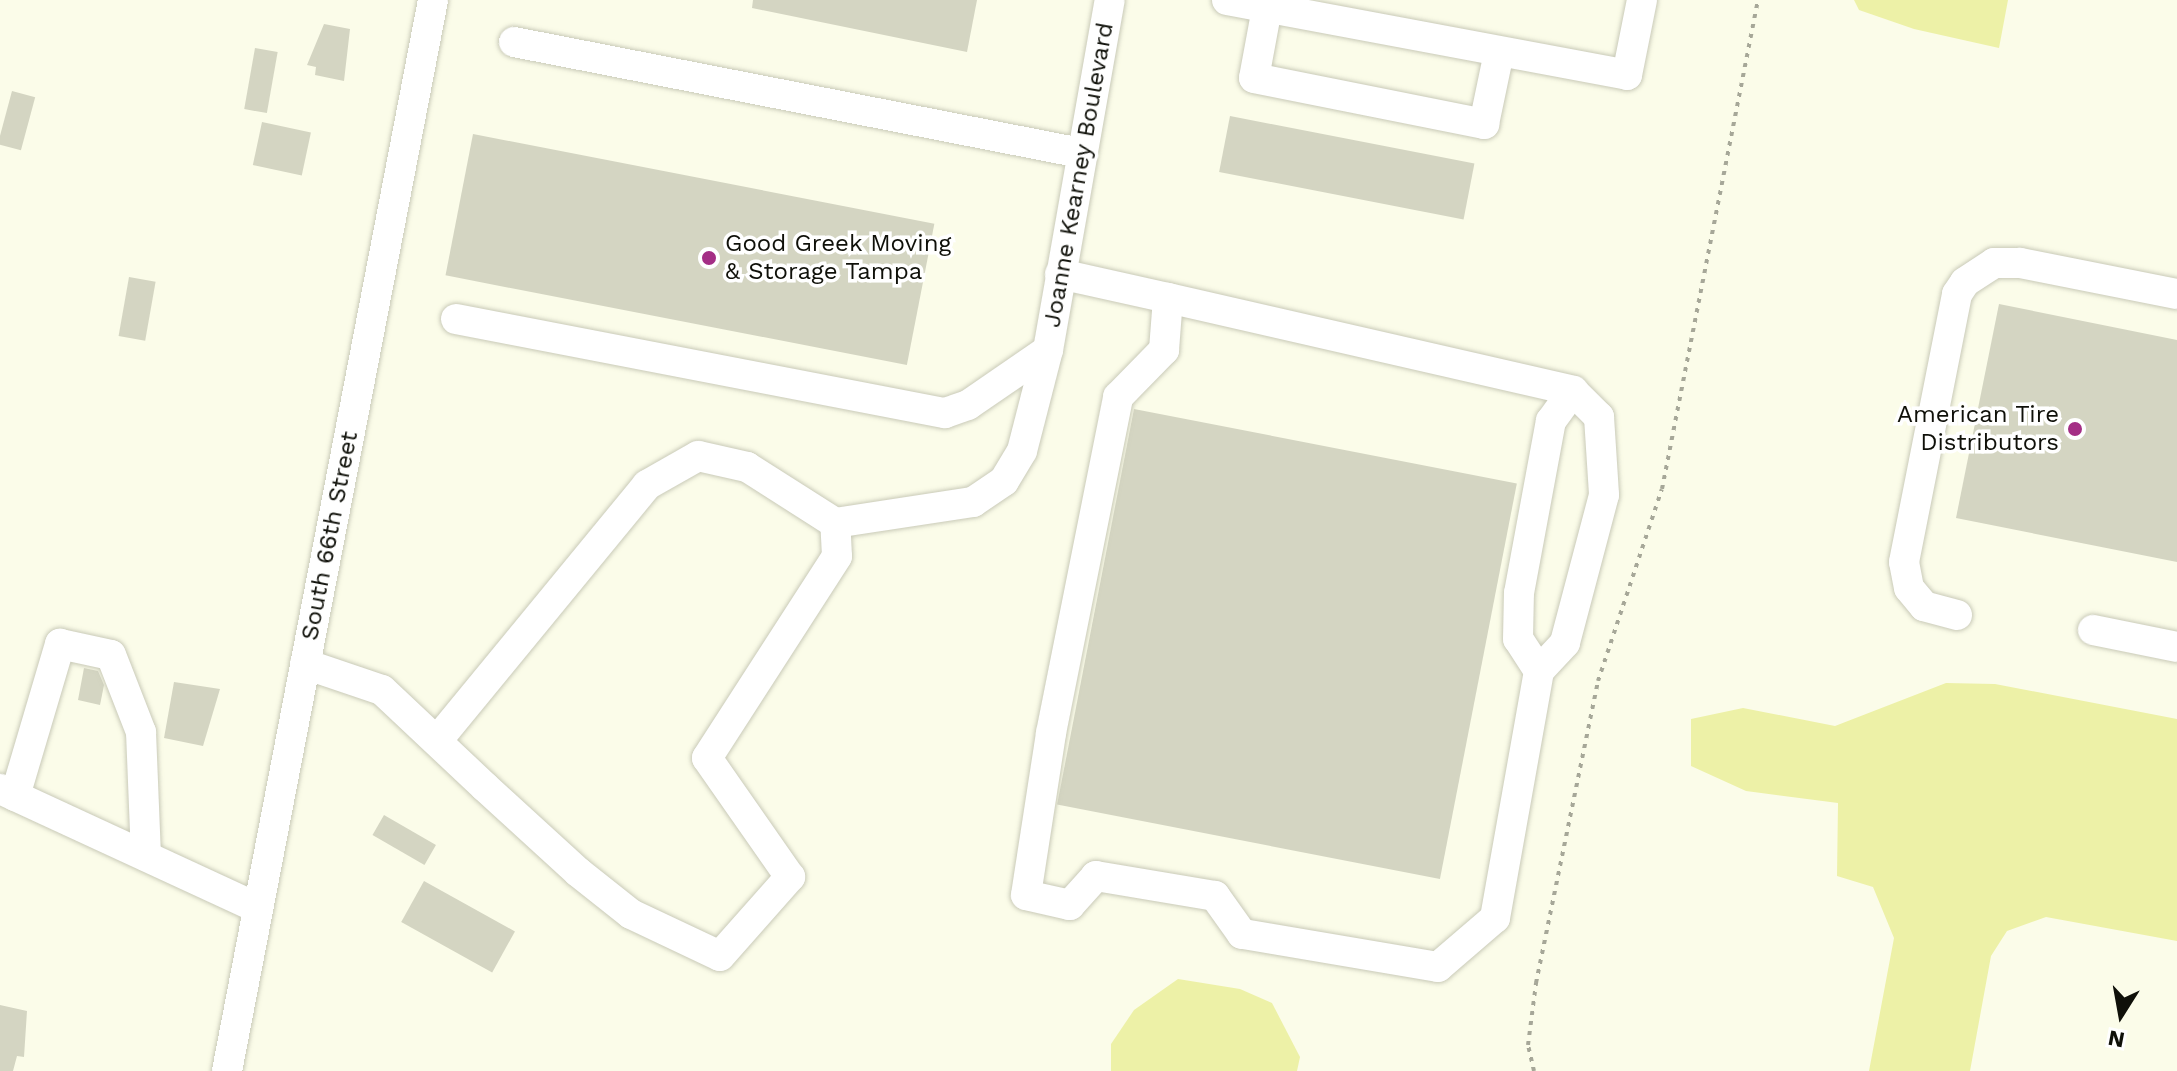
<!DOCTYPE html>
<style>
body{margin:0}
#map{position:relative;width:2177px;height:1071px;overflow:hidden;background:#fbfce9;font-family:"Work Sans",sans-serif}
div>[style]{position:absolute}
.green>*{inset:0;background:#edf1a7}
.building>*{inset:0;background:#d4d5c2;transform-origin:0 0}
.path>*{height:4px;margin-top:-2px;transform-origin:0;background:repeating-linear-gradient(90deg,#a6a798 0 4px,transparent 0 10px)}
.roads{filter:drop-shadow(0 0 2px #c9cab8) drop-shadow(0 0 2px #c9cab8)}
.minor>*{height:30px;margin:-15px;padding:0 15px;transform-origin:15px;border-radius:15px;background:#fff}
.dots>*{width:22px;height:22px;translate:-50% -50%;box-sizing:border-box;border:4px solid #fff;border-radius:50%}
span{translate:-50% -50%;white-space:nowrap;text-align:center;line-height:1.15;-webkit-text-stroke:7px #fff;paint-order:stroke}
.street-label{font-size:24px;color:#0f1009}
.poi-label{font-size:24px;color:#0f1009}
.left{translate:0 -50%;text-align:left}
.right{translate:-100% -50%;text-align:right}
.north{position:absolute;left:2081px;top:975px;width:80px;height:80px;-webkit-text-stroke:6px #fff;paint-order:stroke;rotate:191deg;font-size:22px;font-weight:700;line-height:32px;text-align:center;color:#0f1009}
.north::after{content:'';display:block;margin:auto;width:28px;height:36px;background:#0f1009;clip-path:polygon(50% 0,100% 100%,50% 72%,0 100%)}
</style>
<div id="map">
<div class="green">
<div style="clip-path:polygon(1854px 0,2008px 0,1999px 48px,1914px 29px,1859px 10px)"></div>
<div style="clip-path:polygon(1946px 683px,1995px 684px,2177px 719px,2177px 941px,2046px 917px,2007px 931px,1991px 956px,1970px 1071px,1869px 1071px,1894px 938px,1873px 887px,1837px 876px,1838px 803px,1746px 791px,1691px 766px,1691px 719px,1743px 708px,1835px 726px)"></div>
<div style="clip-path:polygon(1178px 979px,1240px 989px,1272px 1003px,1300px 1057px,1297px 1071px,1111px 1071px,1111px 1044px,1134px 1010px)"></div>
</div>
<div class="building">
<div style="clip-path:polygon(753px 0,977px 0,967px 52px,752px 8px)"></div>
<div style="clip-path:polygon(324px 24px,350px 29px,344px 81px,315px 75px,316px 67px,307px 65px)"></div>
<div style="left:255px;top:48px;width:23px;height:62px;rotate:10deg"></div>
<div style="left:12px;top:91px;width:24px;height:55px;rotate:15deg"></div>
<div style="left:1230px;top:116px;width:249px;height:57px;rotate:11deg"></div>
<div style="left:262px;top:122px;width:50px;height:44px;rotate:12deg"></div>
<div style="left:473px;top:134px;width:470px;height:144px;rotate:11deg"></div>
<div style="left:129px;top:277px;width:27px;height:60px;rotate:10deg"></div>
<div style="clip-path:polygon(1999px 304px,2177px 340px,2177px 562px,1956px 518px)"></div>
<div style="left:1134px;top:409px;width:390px;height:403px;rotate:11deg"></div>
<div style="clip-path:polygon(84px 668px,98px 671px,104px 685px,100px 705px,78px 700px)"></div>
<div style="clip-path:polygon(174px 682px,220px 689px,203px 746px,164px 738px)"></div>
<div style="left:384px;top:815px;width:60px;height:23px;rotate:30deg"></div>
<div style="left:424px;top:881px;width:104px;height:47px;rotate:29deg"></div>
<div style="clip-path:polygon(0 1005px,27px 1011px,24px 1057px,17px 1056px,13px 1071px,0 1071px)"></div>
</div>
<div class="path">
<div style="left:1534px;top:1071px;width:27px;rotate:-103deg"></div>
<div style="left:1528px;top:1045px;width:63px;rotate:-82.6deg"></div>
<div style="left:1536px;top:983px;width:308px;rotate:-78.4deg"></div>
<div style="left:1598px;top:681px;width:202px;rotate:-71.6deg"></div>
<div style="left:1662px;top:489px;width:498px;rotate:-78.9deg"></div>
</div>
<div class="roads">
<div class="minor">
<div style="left:1227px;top:0;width:407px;rotate:10.6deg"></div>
<div style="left:1627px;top:75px;width:76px;rotate:-78.7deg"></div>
<div style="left:1267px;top:8px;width:71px;rotate:100.5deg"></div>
<div style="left:1254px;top:78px;width:235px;rotate:11.3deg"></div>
<div style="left:1484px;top:124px;width:74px;rotate:-78.2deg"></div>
<div style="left:514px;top:42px;width:578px;rotate:11.08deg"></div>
<div style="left:1060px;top:274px;width:111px;rotate:12.5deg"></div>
<div style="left:1168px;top:298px;width:416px;rotate:12.9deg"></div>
<div style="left:1573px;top:391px;width:37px;rotate:45deg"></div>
<div style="left:1599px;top:417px;width:78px;rotate:86.3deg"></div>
<div style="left:1604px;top:495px;width:153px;rotate:104.8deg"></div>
<div style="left:1565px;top:643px;width:38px;rotate:133deg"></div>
<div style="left:1539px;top:671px;width:251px;rotate:100.1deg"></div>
<div style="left:1495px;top:918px;width:75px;rotate:139.3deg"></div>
<div style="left:1438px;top:967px;width:199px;rotate:-170.4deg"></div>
<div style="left:1242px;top:934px;width:47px;rotate:-125.4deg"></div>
<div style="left:1215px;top:896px;width:121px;rotate:-170.5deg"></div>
<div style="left:1096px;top:876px;width:39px;rotate:132deg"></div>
<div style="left:1070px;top:905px;width:45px;rotate:-167.2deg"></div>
<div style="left:1026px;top:895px;width:164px;rotate:-81.2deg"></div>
<div style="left:1051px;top:733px;width:343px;rotate:-78.7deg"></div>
<div style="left:1118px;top:397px;width:66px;rotate:-45.6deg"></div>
<div style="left:1164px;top:350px;width:52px;rotate:-85.6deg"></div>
<div style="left:456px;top:319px;width:498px;rotate:10.9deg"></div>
<div style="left:945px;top:413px;width:24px;rotate:-19deg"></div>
<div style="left:968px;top:405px;width:97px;rotate:-34.5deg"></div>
<div style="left:835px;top:523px;width:140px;rotate:-8.7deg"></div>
<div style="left:973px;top:502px;width:37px;rotate:-34deg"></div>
<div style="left:1004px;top:481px;width:35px;rotate:-59deg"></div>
<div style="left:1022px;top:451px;width:104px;rotate:-75.6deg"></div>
<div style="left:1048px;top:350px;width:355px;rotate:-80deg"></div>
<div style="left:1957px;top:615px;width:34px;rotate:-165deg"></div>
<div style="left:1924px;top:606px;width:23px;rotate:-130deg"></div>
<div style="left:1909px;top:588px;width:26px;rotate:-101deg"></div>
<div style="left:1904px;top:562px;width:273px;rotate:-78.8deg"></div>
<div style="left:1957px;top:294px;width:14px;rotate:-56deg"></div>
<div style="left:1965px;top:282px;width:35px;rotate:-33deg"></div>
<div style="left:1994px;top:263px;width:26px"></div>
<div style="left:2020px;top:263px;width:160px;rotate:11.2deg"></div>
<div style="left:2093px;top:630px;width:86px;rotate:11.4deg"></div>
<div style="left:305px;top:664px;width:81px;rotate:18.7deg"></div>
<div style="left:382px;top:690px;width:141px;rotate:43.3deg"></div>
<div style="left:485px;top:787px;width:126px;rotate:42.4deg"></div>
<div style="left:578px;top:872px;width:68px;rotate:38.4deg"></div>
<div style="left:631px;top:914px;width:98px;rotate:25.3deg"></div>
<div style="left:720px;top:956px;width:106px;rotate:-48.5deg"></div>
<div style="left:790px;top:877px;width:145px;rotate:-124.9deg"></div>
<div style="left:707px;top:758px;width:240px;rotate:-57.2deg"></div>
<div style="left:837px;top:556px;width:33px;rotate:-93deg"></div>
<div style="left:835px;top:523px;width:104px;rotate:-147.5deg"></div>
<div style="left:747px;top:467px;width:50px;rotate:-167.3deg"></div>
<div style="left:698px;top:456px;width:59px;rotate:150.4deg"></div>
<div style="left:647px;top:485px;width:331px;rotate:129.4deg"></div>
<div style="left:1539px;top:671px;width:38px;rotate:-123deg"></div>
<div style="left:1518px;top:639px;width:46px;rotate:-88.8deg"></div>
<div style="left:1519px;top:593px;width:175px;rotate:-79.5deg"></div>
<div style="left:1551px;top:421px;width:37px;rotate:-54deg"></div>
<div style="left:0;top:789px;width:284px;rotate:24.8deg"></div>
<div style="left:15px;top:796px;width:159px;rotate:-73.5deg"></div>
<div style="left:60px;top:644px;width:52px;rotate:12.2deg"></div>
<div style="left:111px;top:655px;width:83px;rotate:68.7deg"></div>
<div style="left:141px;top:732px;width:124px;rotate:87.7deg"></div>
<div style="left:227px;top:1071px;width:1091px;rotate:-79.11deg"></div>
</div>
</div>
<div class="dots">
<div style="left:709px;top:258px;background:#a42e85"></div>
<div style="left:2075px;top:429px;background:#a42e85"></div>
</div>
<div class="street-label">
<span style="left:1079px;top:175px;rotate:-80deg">Joanne Kearney Boulevard</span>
<span style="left:330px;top:536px;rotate:-79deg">South 66th Street</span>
</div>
<div class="poi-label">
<span class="left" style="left:725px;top:258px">Good Greek Moving<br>&amp; Storage Tampa</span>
<span class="right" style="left:2059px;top:429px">American Tire<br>Distributors</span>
</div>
<div class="north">N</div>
</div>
